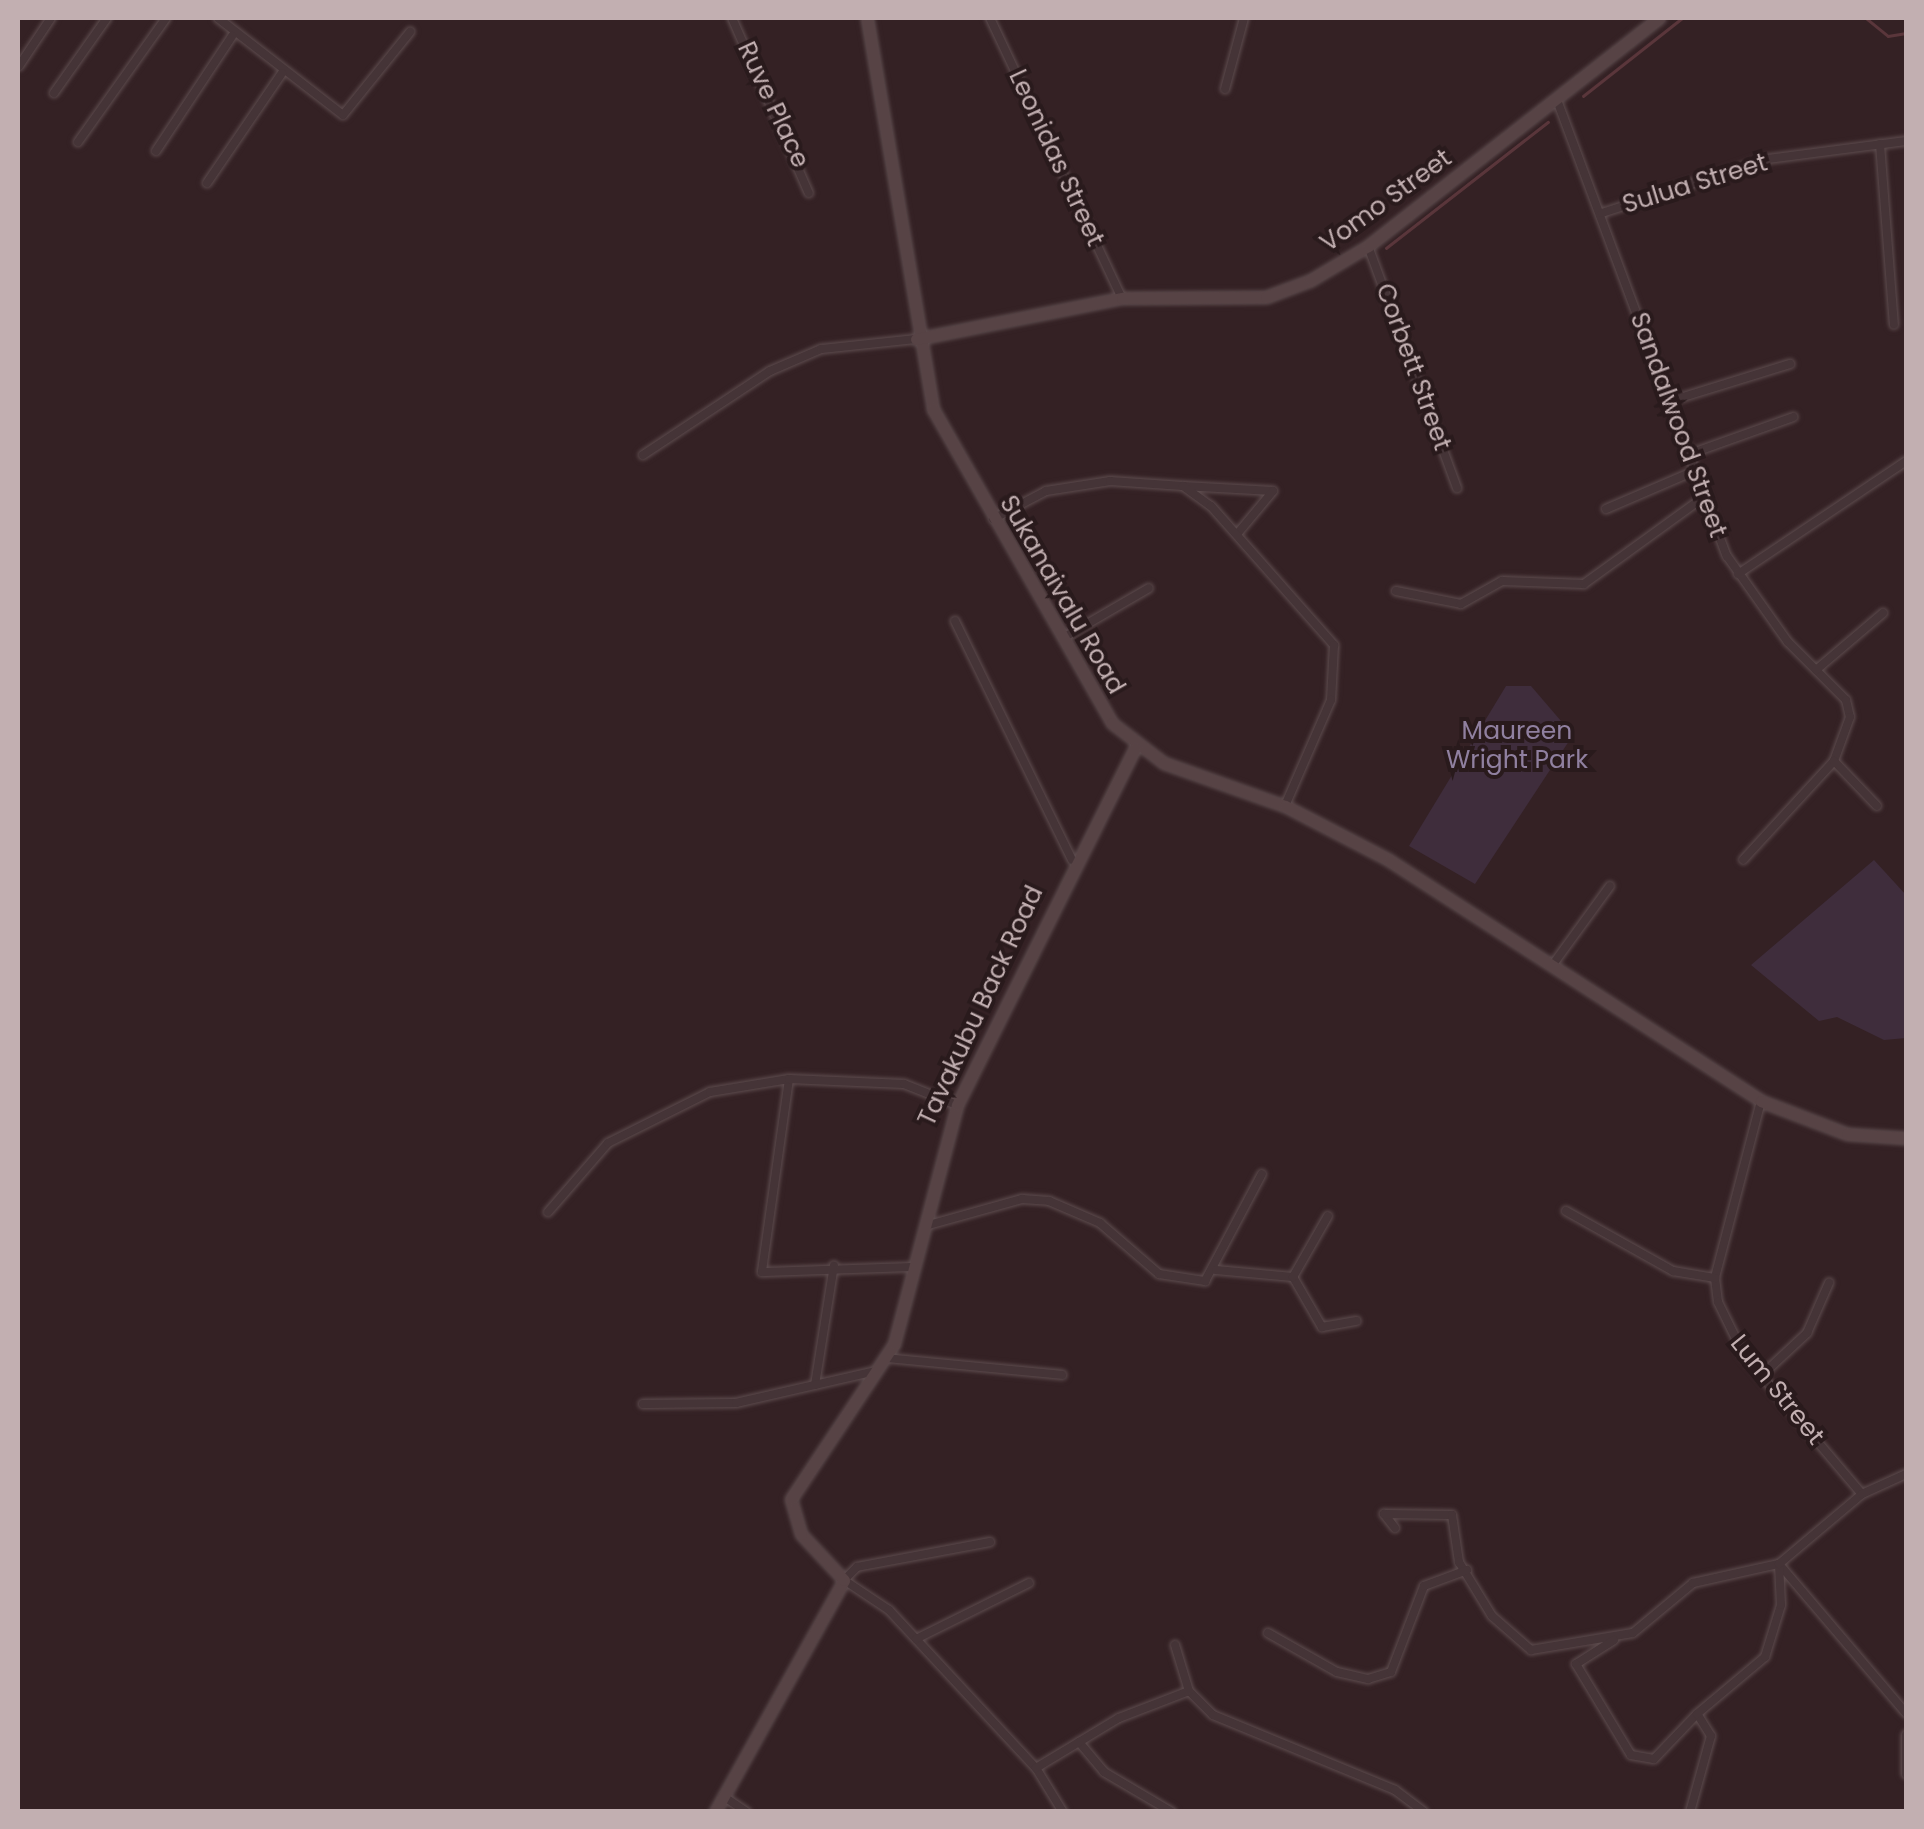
<!DOCTYPE html>
<style>
body{margin:0}
#map{position:relative;width:1924px;height:1829px;overflow:hidden;background:#342124;font-family:Poppins,sans-serif}
div>[style]{position:absolute}
.green>*{inset:0;background:#3f2d3c}
.stream>*{height:2.5px;margin:-1.25px;padding:0 1.25px;transform-origin:1.25px;border-radius:1.25px;background:#5a363b}
.roads{filter:drop-shadow(0 0 2px #5d4c4e) drop-shadow(0 0 2px #5d4c4e)}
.street>*{height:8px;margin:-4px;padding:0 4px;transform-origin:4px;border-radius:4px;background:#453437}
.secondary>*{height:11px;margin:-5.5px;padding:0 5.5px;transform-origin:5.5px;border-radius:5.5px;background:#574345}
span{translate:-50% -50%;white-space:nowrap;text-align:center;line-height:1.15;-webkit-text-stroke:8px #291a1c;paint-order:stroke}
.street-label{font-size:25px;color:#c2afb1}
.park-label{font-size:25px;color:#9080a0}
.frame{position:absolute;inset:0;border:20px solid #c2afb1;pointer-events:none}
</style>
<div id="map">
<div class="green">
<div style="clip-path:polygon(1506px 686px,1531px 686px,1573px 735px,1475px 884px,1409px 846px)"></div>
<div style="clip-path:polygon(1874px 860px,1906px 895px,1906px 1038px,1884px 1040px,1837px 1017px,1819px 1021px,1751px 965px)"></div>
</div>
<div class="stream">
<div style="left:1866px;top:18px;width:28px;rotate:39deg"></div>
<div style="left:1888px;top:36px;width:18px;rotate:-9deg"></div>
<div style="left:1583px;top:96px;width:126px;rotate:-38.2deg"></div>
<div style="left:1386px;top:248px;width:205px;rotate:-37.9deg"></div>
</div>
<div class="roads">
<div class="street">
<div style="left:218px;top:18px;width:158px;rotate:37.8deg"></div>
<div style="left:343px;top:115px;width:107px;rotate:-51.1deg"></div>
<div style="left:732px;top:18px;width:191px;rotate:66.3deg"></div>
<div style="left:990px;top:18px;width:310px;rotate:64.8deg"></div>
<div style="left:19px;top:66px;width:58px;rotate:-56.3deg"></div>
<div style="left:1225px;top:89px;width:73px;rotate:-75deg"></div>
<div style="left:54px;top:93px;width:92px;rotate:-54.8deg"></div>
<div style="left:1557px;top:100px;width:487px;rotate:69.6deg"></div>
<div style="left:1727px;top:556px;width:105px;rotate:54.7deg"></div>
<div style="left:1788px;top:642px;width:82px;rotate:45deg"></div>
<div style="left:1846px;top:700px;width:17px;rotate:77deg"></div>
<div style="left:1850px;top:717px;width:47px;rotate:110deg"></div>
<div style="left:1834px;top:761px;width:134px;rotate:132.6deg"></div>
<div style="left:78px;top:142px;width:152px;rotate:-54.6deg"></div>
<div style="left:1880px;top:144px;width:181px;rotate:85.6deg"></div>
<div style="left:156px;top:151px;width:138px;rotate:-56.5deg"></div>
<div style="left:207px;top:183px;width:133px;rotate:-55.7deg"></div>
<div style="left:1602px;top:213px;width:175px;rotate:-18deg"></div>
<div style="left:1768px;top:159px;width:139px;rotate:-7.4deg"></div>
<div style="left:1368px;top:246px;width:258px;rotate:69.8deg"></div>
<div style="left:1667px;top:402px;width:129px;rotate:-17.2deg"></div>
<div style="left:643px;top:455px;width:152px;rotate:-33.5deg"></div>
<div style="left:770px;top:371px;width:56px;rotate:-23.3deg"></div>
<div style="left:821px;top:349px;width:96px;rotate:-6deg"></div>
<div style="left:1687px;top:455px;width:113px;rotate:-19.7deg"></div>
<div style="left:1183px;top:486px;width:90px;rotate:3.2deg"></div>
<div style="left:1273px;top:491px;width:55px;rotate:129.8deg"></div>
<div style="left:1606px;top:509px;width:94px;rotate:-23.3deg"></div>
<div style="left:993px;top:519px;width:60px;rotate:-27.8deg"></div>
<div style="left:1046px;top:491px;width:65px;rotate:-8.9deg"></div>
<div style="left:1110px;top:481px;width:73px;rotate:3.9deg"></div>
<div style="left:1183px;top:486px;width:34px;rotate:36deg"></div>
<div style="left:1211px;top:506px;width:186px;rotate:48.5deg"></div>
<div style="left:1334px;top:645px;width:55px;rotate:93.1deg"></div>
<div style="left:1331px;top:700px;width:116px;rotate:113.5deg"></div>
<div style="left:1738px;top:574px;width:202px;rotate:-33.9deg"></div>
<div style="left:1396px;top:591px;width:66px;rotate:11.3deg"></div>
<div style="left:1461px;top:604px;width:47px;rotate:-29.3deg"></div>
<div style="left:1502px;top:581px;width:82px;rotate:2.1deg"></div>
<div style="left:1584px;top:584px;width:145px;rotate:-36deg"></div>
<div style="left:955px;top:621px;width:266px;rotate:63.9deg"></div>
<div style="left:1063px;top:638px;width:99px;rotate:-30.2deg"></div>
<div style="left:1816px;top:670px;width:88px;rotate:-40.4deg"></div>
<div style="left:1834px;top:761px;width:62px;rotate:46.3deg"></div>
<div style="left:1554px;top:963px;width:95px;rotate:-54deg"></div>
<div style="left:789px;top:1079px;width:195px;rotate:98deg"></div>
<div style="left:762px;top:1272px;width:153px;rotate:-1.9deg"></div>
<div style="left:1761px;top:1101px;width:183px;rotate:104.6deg"></div>
<div style="left:1715px;top:1278px;width:24px;rotate:83deg"></div>
<div style="left:1718px;top:1302px;width:59px;rotate:63.9deg"></div>
<div style="left:1744px;top:1355px;width:182px;rotate:49.7deg"></div>
<div style="left:1566px;top:1211px;width:123px;rotate:29.3deg"></div>
<div style="left:1673px;top:1271px;width:43px;rotate:9.5deg"></div>
<div style="left:548px;top:1212px;width:91px;rotate:-49deg"></div>
<div style="left:608px;top:1143px;width:114px;rotate:-26.6deg"></div>
<div style="left:710px;top:1092px;width:80px;rotate:-9.3deg"></div>
<div style="left:789px;top:1079px;width:115px;rotate:2.5deg"></div>
<div style="left:904px;top:1084px;width:57px;rotate:21.6deg"></div>
<div style="left:925px;top:1226px;width:101px;rotate:-15.6deg"></div>
<div style="left:1022px;top:1199px;width:27px;rotate:4deg"></div>
<div style="left:1049px;top:1201px;width:56px;rotate:23.3deg"></div>
<div style="left:1100px;top:1223px;width:78px;rotate:40.8deg"></div>
<div style="left:1159px;top:1274px;width:47px;rotate:8.7deg"></div>
<div style="left:1205px;top:1281px;width:121px;rotate:-62deg"></div>
<div style="left:1216px;top:1270px;width:77px;rotate:5.2deg"></div>
<div style="left:1293px;top:1277px;width:58px;rotate:59.9deg"></div>
<div style="left:1322px;top:1327px;width:35px;rotate:-10deg"></div>
<div style="left:1293px;top:1277px;width:70px;rotate:-60.2deg"></div>
<div style="left:886px;top:1358px;width:177px;rotate:5.5deg"></div>
<div style="left:1762px;top:1375px;width:62px;rotate:-43deg"></div>
<div style="left:1807px;top:1333px;width:55px;rotate:-66.3deg"></div>
<div style="left:815px;top:1385px;width:121px;rotate:-81deg"></div>
<div style="left:643px;top:1404px;width:93px;rotate:-0.6deg"></div>
<div style="left:736px;top:1403px;width:144px;rotate:-12.9deg"></div>
<div style="left:1395px;top:1528px;width:18px;rotate:-128deg"></div>
<div style="left:1384px;top:1514px;width:68px;rotate:0.8deg"></div>
<div style="left:1452px;top:1515px;width:48px;rotate:81.5deg"></div>
<div style="left:1459px;top:1562px;width:63px;rotate:58.6deg"></div>
<div style="left:1492px;top:1616px;width:52px;rotate:41.1deg"></div>
<div style="left:1531px;top:1650px;width:103px;rotate:-9.5deg"></div>
<div style="left:1633px;top:1633px;width:78px;rotate:-39.8deg"></div>
<div style="left:1693px;top:1583px;width:88px;rotate:-12.5deg"></div>
<div style="left:1779px;top:1564px;width:196px;rotate:49.6deg"></div>
<div style="left:990px;top:1542px;width:135px;rotate:169.4deg"></div>
<div style="left:857px;top:1567px;width:18px;rotate:135deg"></div>
<div style="left:844px;top:1580px;width:54px;rotate:33.7deg"></div>
<div style="left:889px;top:1610px;width:216px;rotate:47.1deg"></div>
<div style="left:1036px;top:1768px;width:52px;rotate:58.5deg"></div>
<div style="left:1268px;top:1633px;width:79px;rotate:29.5deg"></div>
<div style="left:1337px;top:1672px;width:32px;rotate:13deg"></div>
<div style="left:1368px;top:1679px;width:24px;rotate:-17deg"></div>
<div style="left:1391px;top:1672px;width:92px;rotate:-69deg"></div>
<div style="left:1424px;top:1586px;width:46px;rotate:-20.4deg"></div>
<div style="left:916px;top:1639px;width:126px;rotate:-26.4deg"></div>
<div style="left:1614px;top:1640px;width:45px;rotate:147.7deg"></div>
<div style="left:1576px;top:1664px;width:106px;rotate:58.9deg"></div>
<div style="left:1631px;top:1755px;width:23px;rotate:10deg"></div>
<div style="left:1654px;top:1759px;width:62px;rotate:-46.3deg"></div>
<div style="left:1189px;top:1691px;width:34px;rotate:45deg"></div>
<div style="left:1213px;top:1715px;width:197px;rotate:22.4deg"></div>
<div style="left:1395px;top:1790px;width:36px;rotate:37deg"></div>
<div style="left:1906px;top:1735px;width:39px;rotate:90deg"></div>
<div style="left:1079px;top:1742px;width:39px;rotate:50deg"></div>
<div style="left:1104px;top:1772px;width:79px;rotate:30.5deg"></div>
<div style="left:1036px;top:1768px;width:97px;rotate:-31.1deg"></div>
<div style="left:1119px;top:1718px;width:75px;rotate:-21.1deg"></div>
<div style="left:1189px;top:1691px;width:48px;rotate:-106.9deg"></div>
<div style="left:723px;top:1796px;width:29px;rotate:34deg"></div>
<div style="left:1690px;top:1812px;width:79px;rotate:-74.6deg"></div>
<div style="left:1711px;top:1736px;width:26px;rotate:-122deg"></div>
<div style="left:1697px;top:1714px;width:89px;rotate:-40deg"></div>
<div style="left:1765px;top:1657px;width:54px;rotate:-72.9deg"></div>
<div style="left:1781px;top:1605px;width:41px;rotate:-92.8deg"></div>
<div style="left:1779px;top:1564px;width:109px;rotate:-40.1deg"></div>
<div style="left:1862px;top:1494px;width:48px;rotate:-24.4deg"></div>
</div>
<div class="secondary">
<div style="left:867px;top:18px;width:397px;rotate:80.4deg"></div>
<div style="left:933px;top:409px;width:361px;rotate:60.3deg"></div>
<div style="left:1112px;top:723px;width:66px;rotate:37.6deg"></div>
<div style="left:1164px;top:763px;width:128px;rotate:19.6deg"></div>
<div style="left:1285px;top:806px;width:117px;rotate:27.4deg"></div>
<div style="left:1389px;top:860px;width:443px;rotate:32.9deg"></div>
<div style="left:1761px;top:1101px;width:92px;rotate:21deg"></div>
<div style="left:1847px;top:1134px;width:59px;rotate:3.9deg"></div>
<div style="left:916px;top:339px;width:210px;rotate:-11.3deg"></div>
<div style="left:1122px;top:298px;width:144px;rotate:-0.4deg"></div>
<div style="left:1266px;top:297px;width:48px;rotate:-20.7deg"></div>
<div style="left:1311px;top:280px;width:66px;rotate:-30.8deg"></div>
<div style="left:1368px;top:246px;width:370px;rotate:-38.1deg"></div>
<div style="left:715px;top:1812px;width:265px;rotate:-60.9deg"></div>
<div style="left:844px;top:1580px;width:63px;rotate:-133.1deg"></div>
<div style="left:801px;top:1534px;width:36px;rotate:-106deg"></div>
<div style="left:791px;top:1499px;width:186px;rotate:-56.4deg"></div>
<div style="left:894px;top:1344px;width:247px;rotate:-75.2deg"></div>
<div style="left:957px;top:1105px;width:399px;rotate:-63.5deg"></div>
</div>
</div>
<div class="street-label">
<span style="left:773px;top:105px;rotate:65deg">Ruve Place</span>
<span style="left:1056px;top:158px;rotate:65deg">Leonidas Street</span>
<span style="left:1695px;top:184px;rotate:-17deg">Sulua Street</span>
<span style="left:1386px;top:201px;rotate:-36deg">Vomo Street</span>
<span style="left:1413px;top:367px;rotate:70deg">Corbett Street</span>
<span style="left:1678px;top:425px;rotate:70deg">Sandalwood Street</span>
<span style="left:1062px;top:595px;rotate:60deg">Sukanaivalu Road</span>
<span style="left:981px;top:1006px;rotate:-65deg">Tavakubu Back Road</span>
<span style="left:1777px;top:1390px;rotate:51deg">Lum Street</span>
</div>
<div class="park-label">
<span style="left:1517px;top:746px">Maureen<br>Wright Park</span>
</div>
<div class="frame"></div>
</div>
